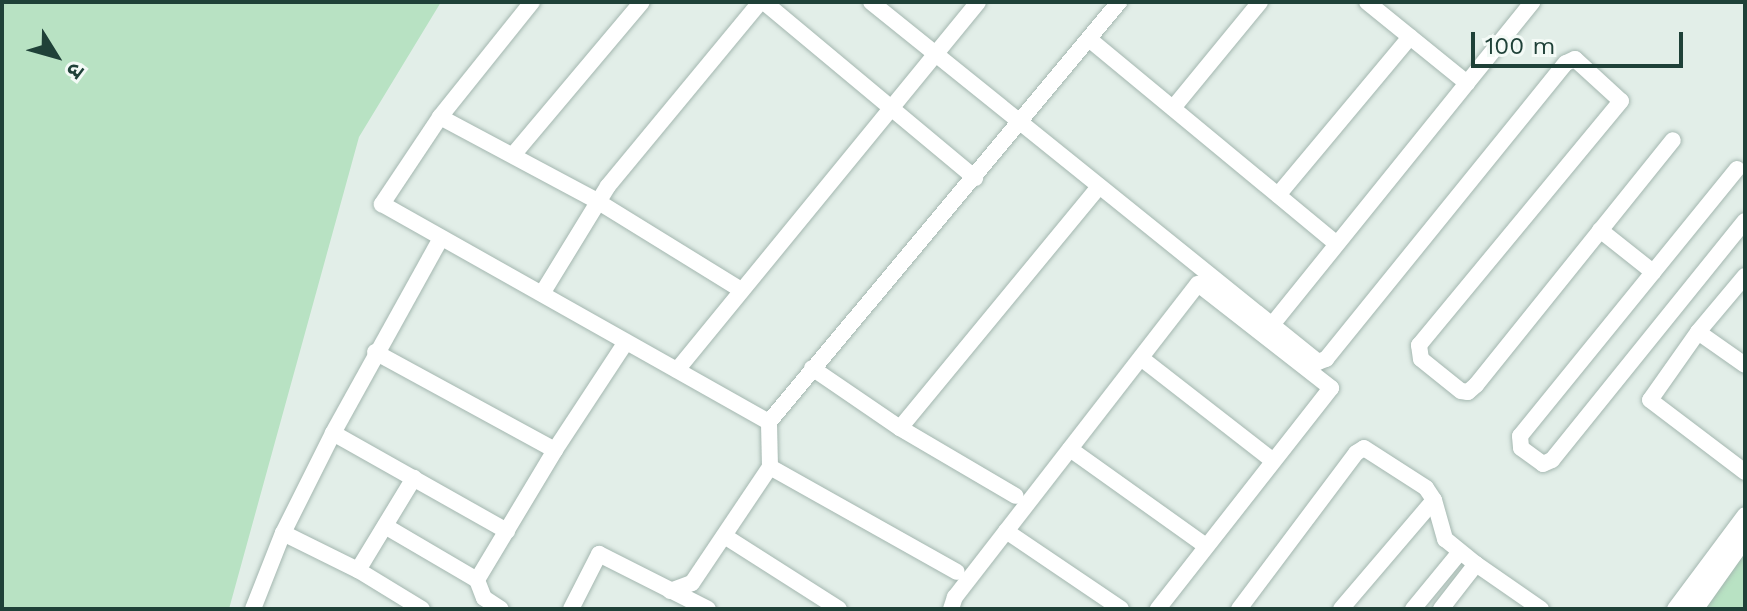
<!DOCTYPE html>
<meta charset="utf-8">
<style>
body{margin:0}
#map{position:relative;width:1747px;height:611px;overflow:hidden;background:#e2eee8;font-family:"Work Sans","Noto Sans Devanagari",sans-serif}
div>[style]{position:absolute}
.green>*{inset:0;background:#b8e2c3}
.roads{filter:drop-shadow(0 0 2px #a4b7b0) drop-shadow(0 0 2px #a4b7b0)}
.street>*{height:16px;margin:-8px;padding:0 8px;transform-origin:8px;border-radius:8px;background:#fff}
.secondary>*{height:22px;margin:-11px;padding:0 11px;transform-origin:11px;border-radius:11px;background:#fff}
span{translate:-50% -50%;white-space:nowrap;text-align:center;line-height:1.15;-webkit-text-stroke:6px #f3faf6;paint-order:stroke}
.frame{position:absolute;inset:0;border:4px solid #1f4138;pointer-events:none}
.north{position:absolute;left:16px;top:16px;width:80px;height:80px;-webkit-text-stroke:6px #f3faf6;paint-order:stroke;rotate:127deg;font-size:22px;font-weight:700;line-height:32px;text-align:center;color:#1f4138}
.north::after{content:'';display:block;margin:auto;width:28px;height:36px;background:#1f4138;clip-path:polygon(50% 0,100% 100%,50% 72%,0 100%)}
.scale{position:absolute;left:1471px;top:32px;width:212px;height:36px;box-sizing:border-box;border:4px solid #1f4138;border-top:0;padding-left:10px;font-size:24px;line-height:28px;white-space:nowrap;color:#1f4138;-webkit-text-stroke:6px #f3faf6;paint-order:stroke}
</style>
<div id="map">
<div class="green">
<div style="clip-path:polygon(2px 2px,441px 2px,359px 137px,229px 609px,2px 609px)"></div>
<div style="clip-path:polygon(1745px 532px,1745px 609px,1692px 609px)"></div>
</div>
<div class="roads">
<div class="street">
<div style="left:532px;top:2px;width:147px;rotate:128.7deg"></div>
<div style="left:440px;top:117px;width:105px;rotate:123.7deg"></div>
<div style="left:382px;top:204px;width:444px;rotate:29.4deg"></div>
<div style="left:764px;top:2px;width:275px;rotate:39.8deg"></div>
<div style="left:871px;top:2px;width:574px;rotate:38.85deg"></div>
<div style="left:1318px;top:362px;width:9px;rotate:-21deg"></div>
<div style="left:1326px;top:359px;width:381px;rotate:-51deg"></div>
<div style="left:1566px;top:63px;width:10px;rotate:-24deg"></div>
<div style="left:1575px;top:59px;width:62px;rotate:42.4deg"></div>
<div style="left:1621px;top:101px;width:317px;rotate:129.6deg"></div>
<div style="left:1419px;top:345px;width:14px;rotate:82deg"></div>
<div style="left:1421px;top:359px;width:51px;rotate:38.7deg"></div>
<div style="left:1461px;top:391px;width:7px;rotate:8deg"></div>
<div style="left:1468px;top:392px;width:11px;rotate:-41deg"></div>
<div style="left:1476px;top:385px;width:314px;rotate:-51.2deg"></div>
<div style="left:1367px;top:2px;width:129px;rotate:39deg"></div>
<div style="left:1089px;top:39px;width:320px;rotate:39.6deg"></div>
<div style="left:1173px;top:108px;width:137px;rotate:-50.6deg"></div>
<div style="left:440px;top:117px;width:178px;rotate:28.1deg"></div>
<div style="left:597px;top:201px;width:169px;rotate:31.7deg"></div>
<div style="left:513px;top:155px;width:200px;rotate:-49.9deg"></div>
<div style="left:1737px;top:169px;width:344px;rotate:129.1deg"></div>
<div style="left:1520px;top:436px;width:12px;rotate:85deg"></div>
<div style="left:1521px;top:448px;width:27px;rotate:36deg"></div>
<div style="left:1543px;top:464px;width:10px;rotate:-24deg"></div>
<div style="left:1552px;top:460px;width:307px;rotate:-51.1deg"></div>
<div style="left:1278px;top:195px;width:206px;rotate:-50.1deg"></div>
<div style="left:1600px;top:230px;width:68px;rotate:38.4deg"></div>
<div style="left:1745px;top:276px;width:73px;rotate:130deg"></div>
<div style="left:1698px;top:332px;width:83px;rotate:125.2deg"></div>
<div style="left:1650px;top:400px;width:119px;rotate:37.2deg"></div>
<div style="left:543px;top:292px;width:124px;rotate:-58.5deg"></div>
<div style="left:608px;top:186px;width:239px;rotate:-50.4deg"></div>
<div style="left:1271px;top:326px;width:416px;rotate:-51.1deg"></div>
<div style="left:1698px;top:332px;width:57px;rotate:35.1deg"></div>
<div style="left:375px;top:352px;width:205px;rotate:28.6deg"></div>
<div style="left:1141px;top:358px;width:166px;rotate:37.9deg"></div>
<div style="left:812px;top:368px;width:107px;rotate:34.3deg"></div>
<div style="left:900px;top:428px;width:134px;rotate:30.4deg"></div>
<div style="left:677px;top:370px;width:475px;rotate:-50.7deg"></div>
<div style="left:900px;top:428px;width:313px;rotate:-50.5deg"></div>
<div style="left:333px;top:433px;width:200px;rotate:29.4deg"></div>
<div style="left:1070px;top:449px;width:167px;rotate:35.5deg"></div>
<div style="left:770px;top:467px;width:214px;rotate:29.3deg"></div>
<div style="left:385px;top:526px;width:107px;rotate:30.4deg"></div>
<div style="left:477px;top:580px;width:152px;rotate:-59deg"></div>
<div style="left:555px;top:450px;width:129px;rotate:-56.7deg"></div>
<div style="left:1006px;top:531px;width:139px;rotate:34.1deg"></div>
<div style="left:283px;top:533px;width:84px;rotate:26.3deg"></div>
<div style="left:358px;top:570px;width:75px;rotate:31.4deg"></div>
<div style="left:726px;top:537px;width:134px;rotate:32.5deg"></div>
<div style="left:358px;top:570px;width:108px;rotate:-58.7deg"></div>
<div style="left:477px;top:580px;width:19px;rotate:69deg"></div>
<div style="left:484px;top:598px;width:20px;rotate:33deg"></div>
<div style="left:670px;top:591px;width:23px;rotate:-20deg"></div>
<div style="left:692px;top:583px;width:140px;rotate:-56.1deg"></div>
<div style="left:770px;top:467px;width:45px;rotate:-91.3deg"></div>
<div style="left:769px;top:422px;width:547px;rotate:-50.19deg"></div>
<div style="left:253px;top:609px;width:82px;rotate:-68.5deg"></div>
<div style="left:283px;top:533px;width:112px;rotate:-63.4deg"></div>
<div style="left:333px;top:433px;width:223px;rotate:-61deg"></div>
<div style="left:571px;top:609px;width:62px;rotate:-63deg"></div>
<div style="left:599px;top:554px;width:122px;rotate:26.8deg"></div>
<div style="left:951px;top:609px;width:13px;rotate:-72deg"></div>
<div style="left:955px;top:597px;width:396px;rotate:-52.2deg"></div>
<div style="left:1198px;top:284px;width:169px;rotate:38deg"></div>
<div style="left:1331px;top:388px;width:281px;rotate:128.1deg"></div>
<div style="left:1239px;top:609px;width:195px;rotate:-53.1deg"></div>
<div style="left:1356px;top:453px;width:9px;rotate:-32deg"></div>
<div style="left:1364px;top:448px;width:74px;rotate:32.8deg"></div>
<div style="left:1426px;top:488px;width:14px;rotate:56deg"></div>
<div style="left:1434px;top:500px;width:41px;rotate:74.2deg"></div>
<div style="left:1445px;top:539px;width:40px;rotate:39deg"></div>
<div style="left:1341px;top:609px;width:143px;rotate:-49.5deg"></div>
<div style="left:1413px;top:609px;width:74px;rotate:-50.5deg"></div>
<div style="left:1441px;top:609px;width:57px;rotate:-52.1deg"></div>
<div style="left:1476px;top:564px;width:79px;rotate:34.7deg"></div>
<div style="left:1675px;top:609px;width:117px;rotate:-53.3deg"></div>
</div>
<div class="secondary">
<div style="left:1692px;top:609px;width:92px;rotate:-54.8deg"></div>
</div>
</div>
<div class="frame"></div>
<div class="north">उ</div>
<div class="scale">100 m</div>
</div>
